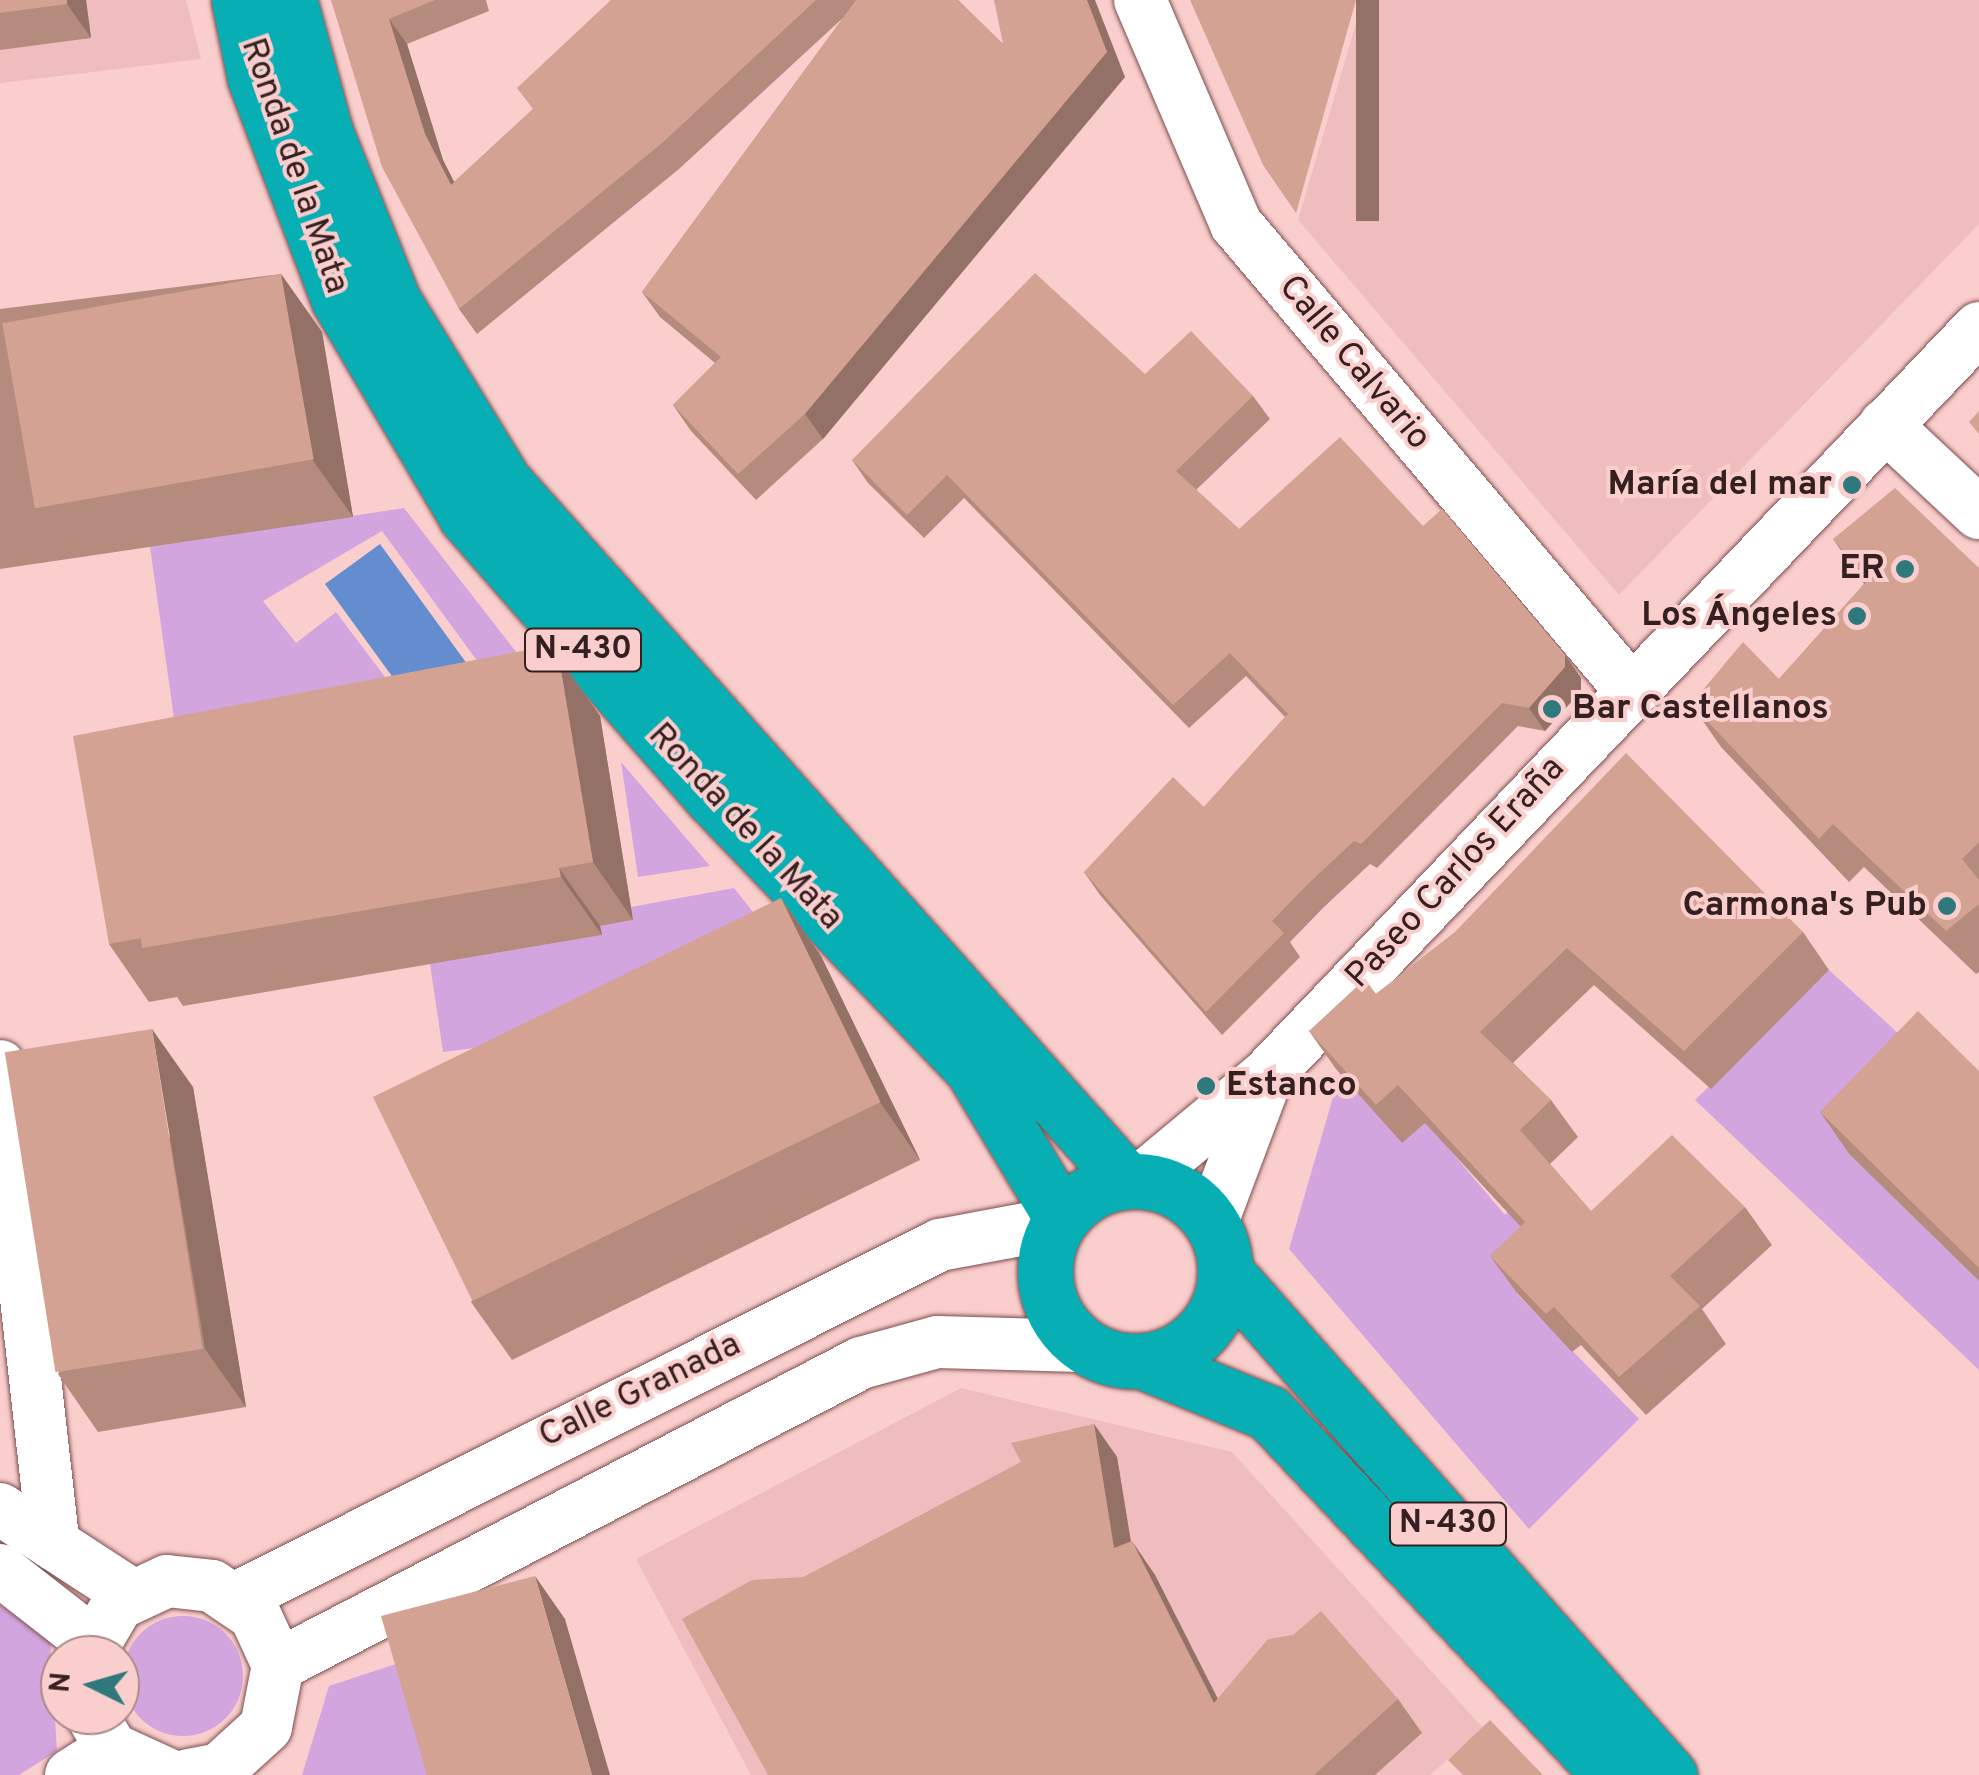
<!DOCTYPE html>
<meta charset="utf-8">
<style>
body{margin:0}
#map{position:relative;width:1979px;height:1775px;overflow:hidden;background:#fbcece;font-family:Overpass,sans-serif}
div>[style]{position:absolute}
.built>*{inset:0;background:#efbdbd}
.green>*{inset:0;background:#d2a5de}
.round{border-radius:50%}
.water>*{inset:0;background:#638dce;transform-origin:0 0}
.roads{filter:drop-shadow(0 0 2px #7d4e4e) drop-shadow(0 0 2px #7d4e4e)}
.street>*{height:52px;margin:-26px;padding:0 26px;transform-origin:26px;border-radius:26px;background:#fff}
.highway>*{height:55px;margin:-27.5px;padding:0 27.5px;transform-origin:27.5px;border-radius:27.5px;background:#07afb5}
.highway>.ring{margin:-27.5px;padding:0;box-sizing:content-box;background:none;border:55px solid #07afb5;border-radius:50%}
.wall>*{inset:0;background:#b58b7e}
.shaded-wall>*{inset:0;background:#947166;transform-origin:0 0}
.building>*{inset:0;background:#d3a292;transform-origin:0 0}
.dots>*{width:28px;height:28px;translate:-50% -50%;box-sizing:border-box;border:5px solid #fbcece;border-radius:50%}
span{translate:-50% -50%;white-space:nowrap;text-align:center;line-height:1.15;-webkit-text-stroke:8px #fbcece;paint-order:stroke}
.shield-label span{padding:2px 8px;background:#fbcece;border:2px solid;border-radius:8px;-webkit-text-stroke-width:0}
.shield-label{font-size:32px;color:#342020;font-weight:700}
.street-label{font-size:35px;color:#342020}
.poi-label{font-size:35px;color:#342020;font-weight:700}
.right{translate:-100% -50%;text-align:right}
.left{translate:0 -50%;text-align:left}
.north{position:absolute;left:40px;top:1635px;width:100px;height:100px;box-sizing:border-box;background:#fbcece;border:2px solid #ab8888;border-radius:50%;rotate:275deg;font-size:28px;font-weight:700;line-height:40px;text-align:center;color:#342020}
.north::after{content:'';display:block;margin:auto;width:35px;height:45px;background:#2f787c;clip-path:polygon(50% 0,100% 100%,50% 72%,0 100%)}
</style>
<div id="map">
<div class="built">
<div style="clip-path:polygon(0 0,186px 0,201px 59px,0 83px)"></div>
<div style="clip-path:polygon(1363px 0,1979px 0,1979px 224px,1619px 595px,1298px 220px)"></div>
<div style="clip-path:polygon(961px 1388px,1232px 1452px,1483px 1728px,1430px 1775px,751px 1775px,636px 1559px)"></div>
</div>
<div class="green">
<div style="clip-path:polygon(evenodd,404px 508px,524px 662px,533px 714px,413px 743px,391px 720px,179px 754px,150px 547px,404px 508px,382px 531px,484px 670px,416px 718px,336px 612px,296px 643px,263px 601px,382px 531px)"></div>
<div style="clip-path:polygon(621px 762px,710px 866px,638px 877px)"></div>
<div style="clip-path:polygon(734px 888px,783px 950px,506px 1044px,443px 1052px,430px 964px,601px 935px,600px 926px,633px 920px,631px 907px)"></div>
<div style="clip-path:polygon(1829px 970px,1935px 1067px,1850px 1155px,1979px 1281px,1979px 1370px,1695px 1100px)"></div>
<div style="clip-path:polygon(1340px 1073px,1448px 1103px,1449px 1149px,1505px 1215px,1521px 1197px,1567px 1246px,1517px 1294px,1639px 1419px,1529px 1529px,1289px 1249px)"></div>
<div style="clip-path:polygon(0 1605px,50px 1639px,57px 1751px,19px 1775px,0 1775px)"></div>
<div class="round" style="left:123px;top:1616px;width:120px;height:120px"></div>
<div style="clip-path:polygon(411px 1659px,445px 1775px,302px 1775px,329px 1686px)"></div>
</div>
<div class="water">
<div style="left:380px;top:544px;width:152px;height:68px;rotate:54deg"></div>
</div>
<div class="roads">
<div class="street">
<div style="left:1140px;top:0;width:244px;rotate:66.8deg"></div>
<div style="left:1236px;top:224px;width:608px;rotate:49.74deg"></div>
<div style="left:1885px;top:425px;width:129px;rotate:43.1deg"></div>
<div style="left:0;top:1066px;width:481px;rotate:83.6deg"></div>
<div style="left:1141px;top:1180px;width:164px;rotate:-39.8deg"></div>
<div style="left:1267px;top:1075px;width:1032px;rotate:-46.37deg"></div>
<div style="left:1212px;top:1222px;width:154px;rotate:-69.4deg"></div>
<div style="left:0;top:1509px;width:158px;rotate:33.1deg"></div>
<div style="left:0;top:1570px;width:115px;rotate:38deg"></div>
<div style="left:236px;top:1598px;width:788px;rotate:-26.63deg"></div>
<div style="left:940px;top:1245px;width:120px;rotate:-10.6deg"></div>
<div style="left:88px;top:1655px;width:59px;rotate:-59.5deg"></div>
<div style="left:118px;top:1604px;width:54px;rotate:-25.1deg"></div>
<div style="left:167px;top:1581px;width:45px;rotate:6.3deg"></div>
<div style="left:212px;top:1586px;width:52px;rotate:34deg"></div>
<div style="left:255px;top:1615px;width:55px;rotate:65.3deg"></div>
<div style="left:278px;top:1665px;width:63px;rotate:101deg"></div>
<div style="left:266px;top:1727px;width:62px;rotate:137.6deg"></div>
<div style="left:220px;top:1769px;width:33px;rotate:169deg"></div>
<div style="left:278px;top:1665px;width:657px;rotate:-27.38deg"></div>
<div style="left:861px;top:1363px;width:79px;rotate:-15.4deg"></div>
<div style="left:937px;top:1342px;width:145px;rotate:1.6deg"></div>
<div style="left:92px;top:1715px;width:39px;rotate:60deg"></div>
<div style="left:112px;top:1749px;width:63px;rotate:24.5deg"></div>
<div style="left:71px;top:1775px;width:49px;rotate:-32.4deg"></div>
</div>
<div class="highway">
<div style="left:239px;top:0;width:80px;rotate:78.4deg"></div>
<div style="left:255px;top:78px;width:237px;rotate:69.3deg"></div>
<div style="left:339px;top:300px;width:251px;rotate:59.5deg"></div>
<div style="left:466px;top:516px;width:372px;rotate:48.8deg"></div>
<div style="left:711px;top:796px;width:377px;rotate:46.2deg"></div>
<div style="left:972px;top:1068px;width:174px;rotate:59.1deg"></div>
<div style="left:289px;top:0;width:137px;rotate:74.7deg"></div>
<div style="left:325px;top:132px;width:182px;rotate:68.1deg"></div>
<div style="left:393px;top:301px;width:212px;rotate:58.5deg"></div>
<div style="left:504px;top:482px;width:935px;rotate:48.3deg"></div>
<div class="ring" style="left:1045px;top:1181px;width:125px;height:125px"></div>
<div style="left:1226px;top:1273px;width:670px;rotate:48.57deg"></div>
<div style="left:1144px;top:1362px;width:135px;rotate:22.2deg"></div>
<div style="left:1269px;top:1413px;width:497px;rotate:46.7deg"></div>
</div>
</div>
<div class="wall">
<div style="clip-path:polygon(0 0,86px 0,91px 38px,0 50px)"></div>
<div style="clip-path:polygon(331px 0,486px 0,489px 11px,407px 44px,443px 160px,454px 182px,532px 110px,611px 0,958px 0,1003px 44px,1125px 77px,823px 439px,756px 500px,691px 431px,673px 405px,715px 363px,660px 317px,642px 292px,843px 18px,679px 169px,477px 334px,459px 309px)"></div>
<div style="clip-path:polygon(281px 274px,322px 332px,353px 517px,0 569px,0 309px)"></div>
<div style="clip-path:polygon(1145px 374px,1253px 396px,1270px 419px,1196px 490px,1239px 529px,1423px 526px,1565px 655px,1581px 678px,1581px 691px,1545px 731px,1518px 726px,1377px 868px,1370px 864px,1324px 907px,1290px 942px,1300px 957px,1222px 1035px,1100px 895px,1084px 872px,1204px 807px,1285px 717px,1246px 676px,1189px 728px,964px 498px,924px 538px,868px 483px,852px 460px)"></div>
<div style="clip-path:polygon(1833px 539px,1979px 568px,1979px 972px,1976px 974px,1864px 867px,1849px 882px,1721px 747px,1691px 704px,1779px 679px,1864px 584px)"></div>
<div style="clip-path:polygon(559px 658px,600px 716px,633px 920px,600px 926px,602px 935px,183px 1006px,177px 997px,149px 1002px,109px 944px)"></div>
<div style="clip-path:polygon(781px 898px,821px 956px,920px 1160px,512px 1360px,471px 1302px)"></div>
<div style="clip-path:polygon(1803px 932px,1829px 970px,1711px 1089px,1594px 985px,1513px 1063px,1551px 1100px,1578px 1137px,1550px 1164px,1591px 1211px,1745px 1207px,1772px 1245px,1702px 1309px,1726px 1344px,1646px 1415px,1581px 1345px,1572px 1352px,1517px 1293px,1490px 1256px,1521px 1227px,1425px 1123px,1402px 1143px,1336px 1069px,1309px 1031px,1376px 994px,1454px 933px)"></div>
<div style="clip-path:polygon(1979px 1071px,1979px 1281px,1850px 1155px,1820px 1112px)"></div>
<div style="clip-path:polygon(193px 1087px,246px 1407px,98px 1432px,58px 1374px)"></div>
<div style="clip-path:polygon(1094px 1424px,1117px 1457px,1131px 1541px,1155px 1575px,1218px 1699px,1398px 1699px,1422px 1733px,1375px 1775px,768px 1775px,804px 1577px)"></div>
</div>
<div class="shaded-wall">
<div style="clip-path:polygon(67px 0,86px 0,91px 38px,67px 4px)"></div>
<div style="clip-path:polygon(1087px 0,1095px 0,1125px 77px,823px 439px,805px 414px)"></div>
<div style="left:1356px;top:0;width:23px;height:221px"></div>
<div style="clip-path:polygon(389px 19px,407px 44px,443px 160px,469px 211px,451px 185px,425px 134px)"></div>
<div style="clip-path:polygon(281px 274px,322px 332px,353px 517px,312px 459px)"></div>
<div style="clip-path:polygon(1565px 655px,1581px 678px,1581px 691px,1545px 731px,1529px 708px)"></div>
<div style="clip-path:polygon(559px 658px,600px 716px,633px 920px,593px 862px)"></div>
<div style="clip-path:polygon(559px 868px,600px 926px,602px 935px,561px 877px)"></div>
<div style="clip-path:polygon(781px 898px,821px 956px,920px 1160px,880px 1102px)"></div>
<div style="clip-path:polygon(152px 1029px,193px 1087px,246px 1407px,205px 1349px)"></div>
<div style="clip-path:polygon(1094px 1424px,1117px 1457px,1137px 1581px,1114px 1548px)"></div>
<div style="clip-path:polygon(1132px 1541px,1155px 1575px,1237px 1737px,1214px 1703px)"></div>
<div style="clip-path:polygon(535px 1576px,565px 1619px,610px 1775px,592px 1775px)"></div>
</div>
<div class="building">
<div style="clip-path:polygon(0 0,67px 0,67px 4px,0 13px)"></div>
<div style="clip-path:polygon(331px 0,435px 0,389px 19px,425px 134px,451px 185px,533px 109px,517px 88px,611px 0,816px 0,661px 144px,459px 309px,382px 167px)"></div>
<div style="clip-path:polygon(856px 0,958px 0,1003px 44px,994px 0,1087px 0,1107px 52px,805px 414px,738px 474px,673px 405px,721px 357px,642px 292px)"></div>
<div style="clip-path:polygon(1190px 0,1356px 0,1296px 213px,1263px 165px)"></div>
<div style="clip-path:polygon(1035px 273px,1145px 374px,1191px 331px,1253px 396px,1176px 471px,1239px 529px,1340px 437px,1423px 526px,1442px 509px,1565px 655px,1565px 667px,1529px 708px,1502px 703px,1361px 844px,1354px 841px,1308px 884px,1272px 921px,1284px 933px,1206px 1012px,1084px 872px,1173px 777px,1204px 807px,1288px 714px,1230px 653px,1173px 705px,947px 475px,907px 515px,852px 460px)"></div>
<div style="left:281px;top:274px;width:188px;height:283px;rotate:80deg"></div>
<div style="clip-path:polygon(1979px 411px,1979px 434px,1969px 422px)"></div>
<div style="clip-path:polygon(1895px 488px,1979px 568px,1979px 842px,1962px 859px,1979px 880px,1979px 904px,1946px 931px,1833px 824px,1819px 839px,1691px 704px,1743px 642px,1779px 679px,1868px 580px,1833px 539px)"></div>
<div style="clip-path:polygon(549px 646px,559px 658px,593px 862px,559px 868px,561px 877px,142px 948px,141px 938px,109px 944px,73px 736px)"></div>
<div style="clip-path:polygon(1626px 753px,1803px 932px,1684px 1051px,1567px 948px,1480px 1032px,1551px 1100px,1520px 1130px,1591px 1211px,1672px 1135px,1745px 1207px,1670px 1276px,1700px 1306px,1619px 1377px,1554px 1307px,1546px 1314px,1490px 1256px,1525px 1222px,1398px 1085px,1376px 1105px,1309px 1031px,1365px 979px,1376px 994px,1454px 933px)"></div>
<div style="left:781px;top:898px;width:227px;height:454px;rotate:64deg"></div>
<div style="clip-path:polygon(1918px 1011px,1979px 1071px,1979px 1268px,1820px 1112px)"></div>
<div style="left:152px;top:1029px;width:324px;height:149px;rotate:81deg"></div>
<div style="clip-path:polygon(1094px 1424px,1114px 1548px,1132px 1541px,1214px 1703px,1268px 1639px,1293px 1635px,1321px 1611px,1398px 1699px,1314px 1775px,768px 1775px,682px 1619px,752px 1580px,804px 1577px,1021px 1462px,1011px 1443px)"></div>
<div style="clip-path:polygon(535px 1576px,592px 1775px,427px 1775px,381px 1616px)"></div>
<div style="clip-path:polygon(1490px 1720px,1543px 1775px,1463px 1775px,1448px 1760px)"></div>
</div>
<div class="dots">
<div style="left:1852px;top:485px;background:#2f787c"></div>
<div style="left:1905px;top:569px;background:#2f787c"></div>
<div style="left:1857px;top:616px;background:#2f787c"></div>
<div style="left:1552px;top:709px;background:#2f787c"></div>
<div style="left:1947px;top:906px;background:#2f787c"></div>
<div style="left:1206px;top:1086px;background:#2f787c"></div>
</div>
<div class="shield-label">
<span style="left:583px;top:650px">N-430</span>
<span style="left:1448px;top:1524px">N-430</span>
</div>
<div class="street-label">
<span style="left:294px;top:166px;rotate:71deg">Ronda de la Mata</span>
<span style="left:1354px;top:363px;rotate:50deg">Calle Calvario</span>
<span style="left:745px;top:827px;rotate:47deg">Ronda de la Mata</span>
<span style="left:1456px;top:873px;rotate:-47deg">Paseo Carlos Eraña</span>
<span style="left:640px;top:1391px;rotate:-26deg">Calle Granada</span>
</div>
<div class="poi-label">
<span class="right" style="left:1832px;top:485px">María del mar</span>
<span class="right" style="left:1885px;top:569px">ER</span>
<span class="right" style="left:1837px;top:616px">Los Ángeles</span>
<span class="left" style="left:1572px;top:709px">Bar Castellanos</span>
<span class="right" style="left:1927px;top:906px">Carmona's Pub</span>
<span class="left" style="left:1226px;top:1086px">Estanco</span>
</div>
<div class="north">N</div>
</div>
